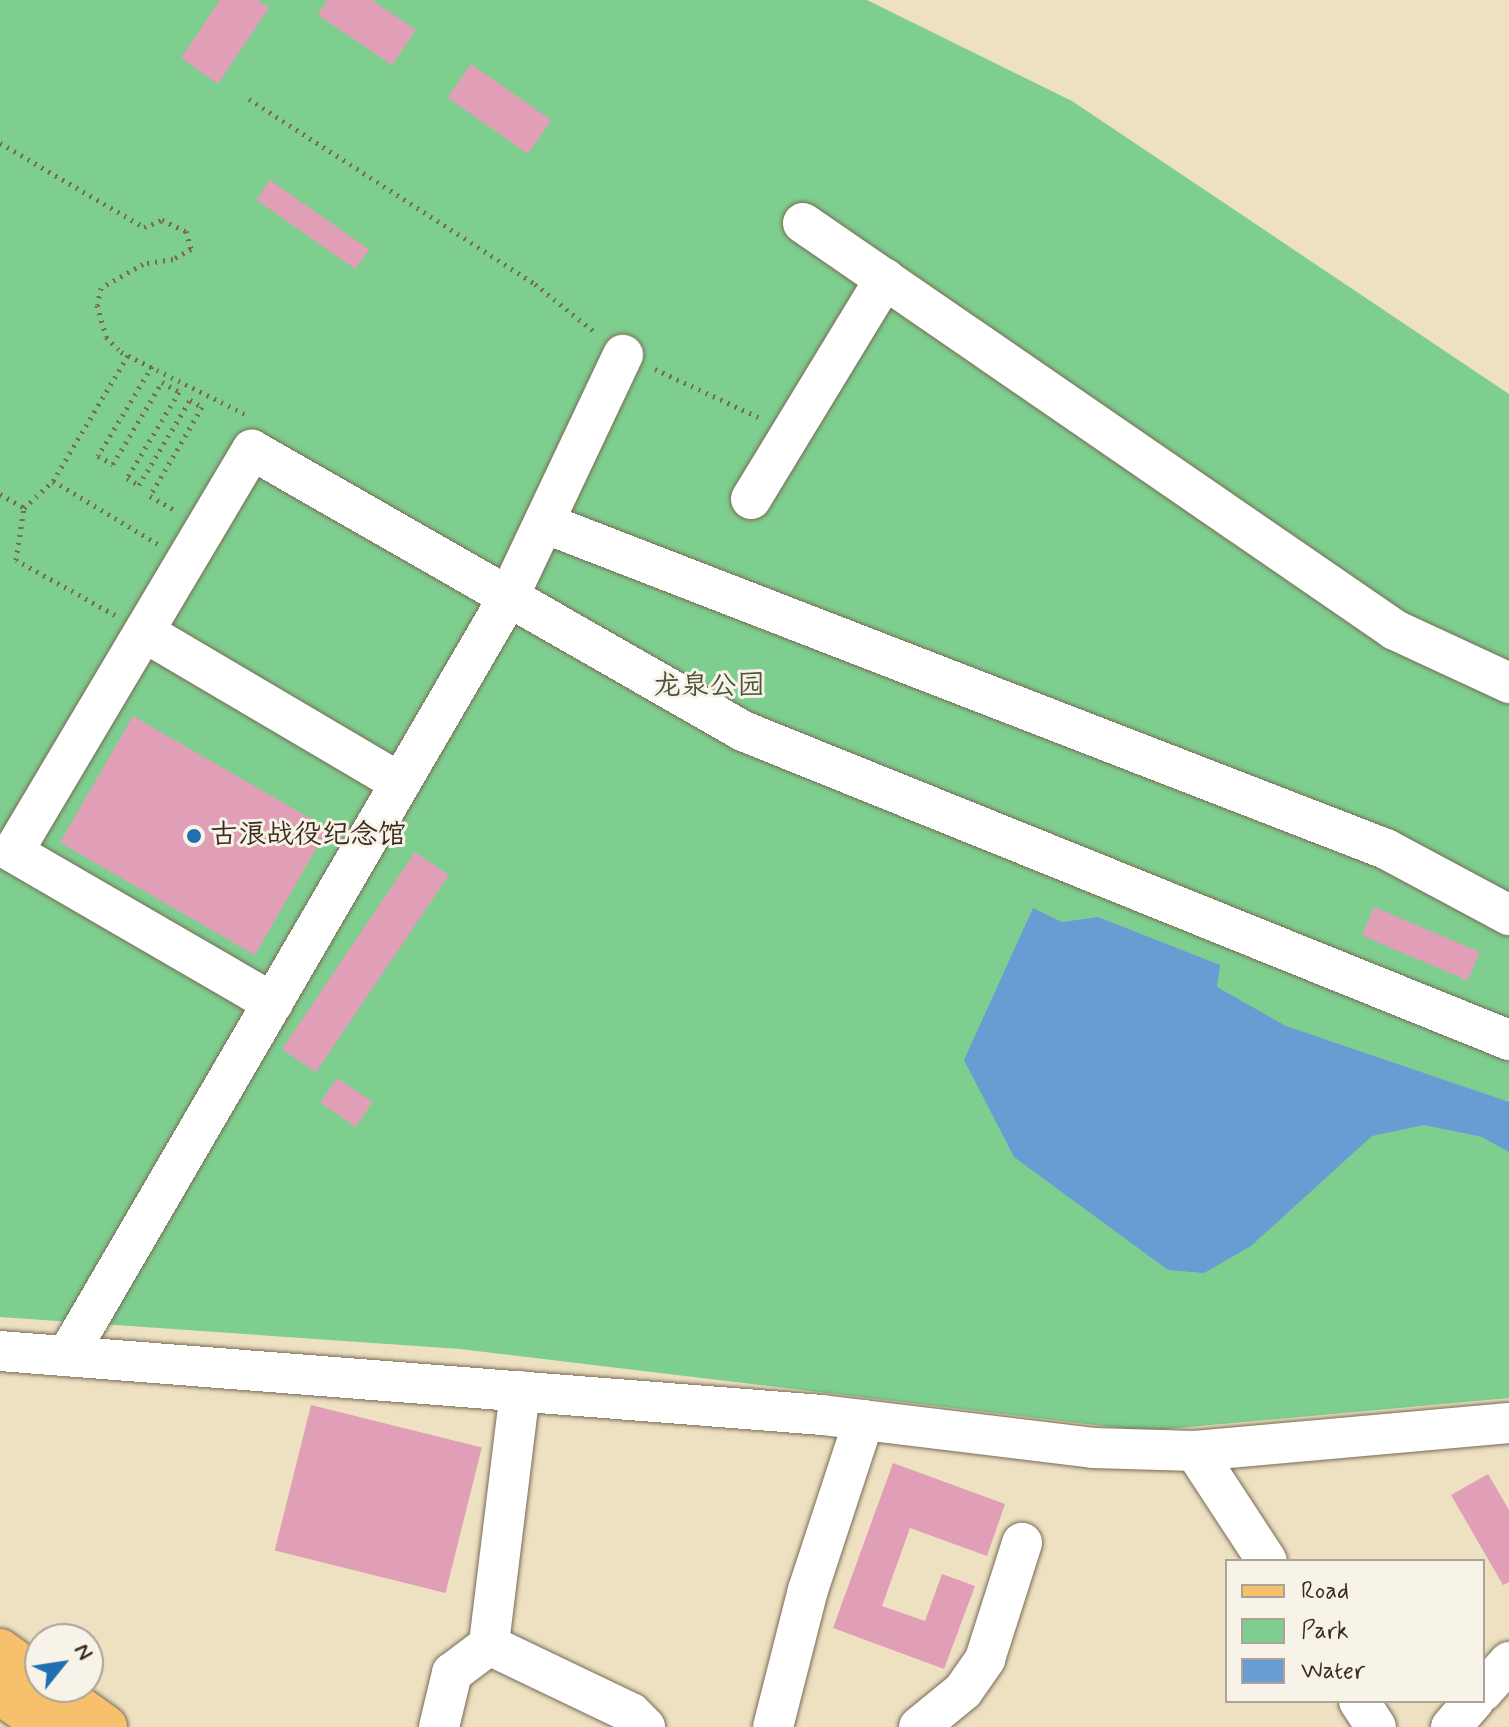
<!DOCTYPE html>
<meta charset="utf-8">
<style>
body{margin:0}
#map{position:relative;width:1509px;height:1727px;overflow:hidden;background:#ede1c2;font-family:Mynerve,"LXGW WenKai TC",sans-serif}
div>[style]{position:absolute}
.green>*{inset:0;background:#7ecf8f}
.water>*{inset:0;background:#689dd4}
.building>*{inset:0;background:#e09fb7;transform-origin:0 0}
.path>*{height:5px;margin-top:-2.5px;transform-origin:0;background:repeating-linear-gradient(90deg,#796a57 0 2px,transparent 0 8px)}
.roads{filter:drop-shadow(0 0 2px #796a57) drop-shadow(0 0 2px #796a57)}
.minor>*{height:40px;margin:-20px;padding:0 20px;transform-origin:20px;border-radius:20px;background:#fff}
.major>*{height:44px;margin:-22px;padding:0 22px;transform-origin:22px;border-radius:22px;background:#f7c06c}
.dots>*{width:22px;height:22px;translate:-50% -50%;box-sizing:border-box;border:4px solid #f7f3e8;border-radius:50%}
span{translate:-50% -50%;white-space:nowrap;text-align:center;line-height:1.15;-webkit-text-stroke:6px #f7f3e8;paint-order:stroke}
.park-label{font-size:28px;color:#4c533a}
.poi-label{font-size:28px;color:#3b2a1e}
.left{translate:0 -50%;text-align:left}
.legend{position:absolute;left:1225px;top:1559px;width:260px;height:144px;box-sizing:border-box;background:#f7f3e8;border:2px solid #aca397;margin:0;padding:10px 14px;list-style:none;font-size:24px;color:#3b2a1e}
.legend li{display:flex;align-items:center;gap:16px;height:40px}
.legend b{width:40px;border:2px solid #aca397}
.north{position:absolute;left:24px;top:1623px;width:80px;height:80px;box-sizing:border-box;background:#f7f3e8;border:2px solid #aca397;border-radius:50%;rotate:60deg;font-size:22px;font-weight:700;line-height:32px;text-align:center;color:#3b2a1e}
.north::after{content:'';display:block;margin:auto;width:28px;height:36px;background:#1f6fb2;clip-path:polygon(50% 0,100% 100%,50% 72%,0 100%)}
</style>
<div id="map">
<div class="green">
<div style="clip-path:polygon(0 0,867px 0,1072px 101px,1509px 394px,1509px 1398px,1145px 1431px,460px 1349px,0 1317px)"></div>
</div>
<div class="water">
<div style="clip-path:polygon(1033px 908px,1062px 922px,1098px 917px,1220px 965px,1217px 987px,1286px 1026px,1509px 1102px,1509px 1152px,1482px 1137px,1424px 1125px,1372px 1136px,1251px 1246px,1204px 1273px,1168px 1270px,1014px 1157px,964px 1060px)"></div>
</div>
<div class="building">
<div style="clip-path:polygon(220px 0,258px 0,269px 8px,218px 84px,181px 58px)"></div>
<div style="clip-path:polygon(327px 0,372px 0,416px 30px,392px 65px,318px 15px)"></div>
<div style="left:471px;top:64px;width:98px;height:41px;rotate:35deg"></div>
<div style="left:270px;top:180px;width:121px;height:24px;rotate:35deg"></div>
<div style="left:133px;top:716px;width:225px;height:146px;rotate:30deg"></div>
<div style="left:415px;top:852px;width:41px;height:238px;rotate:34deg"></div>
<div style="left:1374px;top:907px;width:115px;height:31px;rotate:23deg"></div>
<div style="left:337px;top:1078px;width:43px;height:30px;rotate:34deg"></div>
<div style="left:311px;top:1405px;width:176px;height:150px;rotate:14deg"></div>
<div style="clip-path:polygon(893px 1463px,1005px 1504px,987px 1556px,910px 1528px,882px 1606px,925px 1621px,942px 1574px,975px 1586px,944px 1669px,833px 1628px)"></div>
<div style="clip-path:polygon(1488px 1474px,1509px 1510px,1509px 1582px,1503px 1585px,1451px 1495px)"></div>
</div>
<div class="path">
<div style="left:249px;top:99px;width:341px;rotate:32.9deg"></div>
<div style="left:535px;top:284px;width:78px;rotate:38.8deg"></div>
<div style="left:0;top:143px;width:167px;rotate:30.3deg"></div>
<div style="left:144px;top:227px;width:19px;rotate:-21deg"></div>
<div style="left:162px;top:220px;width:26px;rotate:25deg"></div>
<div style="left:186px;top:231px;width:19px;rotate:74deg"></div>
<div style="left:191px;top:249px;width:21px;rotate:151deg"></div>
<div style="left:173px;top:259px;width:30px;rotate:171deg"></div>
<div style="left:143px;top:264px;width:48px;rotate:150.3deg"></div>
<div style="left:101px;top:288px;width:17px;rotate:103deg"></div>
<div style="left:97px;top:305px;width:33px;rotate:74deg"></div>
<div style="left:106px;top:337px;width:21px;rotate:45deg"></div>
<div style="left:121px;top:352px;width:141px;rotate:26.6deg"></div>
<div style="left:152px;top:366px;width:105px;rotate:121deg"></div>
<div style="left:98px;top:456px;width:17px;rotate:28deg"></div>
<div style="left:113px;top:464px;width:96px;rotate:-59.1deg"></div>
<div style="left:162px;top:382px;width:20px;rotate:30deg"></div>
<div style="left:179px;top:392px;width:100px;rotate:121.2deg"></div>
<div style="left:127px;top:478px;width:14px;rotate:30deg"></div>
<div style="left:139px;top:485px;width:99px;rotate:-59deg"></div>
<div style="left:190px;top:400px;width:14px;rotate:30deg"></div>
<div style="left:202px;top:407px;width:103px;rotate:120.3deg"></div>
<div style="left:150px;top:496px;width:32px;rotate:30deg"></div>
<div style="left:655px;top:369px;width:118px;rotate:25deg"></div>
<div style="left:53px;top:481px;width:122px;rotate:31deg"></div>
<div style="left:0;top:494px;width:28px;rotate:30deg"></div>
<div style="left:115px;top:615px;width:113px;rotate:-150.9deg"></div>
<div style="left:16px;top:560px;width:53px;rotate:-81.3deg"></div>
<div style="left:24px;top:508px;width:40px;rotate:-43deg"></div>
<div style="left:53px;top:481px;width:147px;rotate:-59.2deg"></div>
</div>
<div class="roads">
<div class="minor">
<div style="left:803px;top:223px;width:718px;rotate:34.51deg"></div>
<div style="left:1395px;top:630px;width:126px;rotate:24.9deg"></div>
<div style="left:751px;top:499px;width:258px;rotate:-58.7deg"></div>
<div style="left:544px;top:523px;width:903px;rotate:21.17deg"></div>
<div style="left:1386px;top:849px;width:140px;rotate:28.2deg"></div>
<div style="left:144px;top:632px;width:297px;rotate:30.5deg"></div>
<div style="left:273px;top:1003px;width:301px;rotate:-149.9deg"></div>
<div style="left:13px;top:852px;width:468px;rotate:-59.3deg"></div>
<div style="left:252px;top:450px;width:566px;rotate:29.78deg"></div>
<div style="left:743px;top:731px;width:826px;rotate:21.97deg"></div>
<div style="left:0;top:1351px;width:824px;rotate:4.45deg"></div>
<div style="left:822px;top:1415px;width:273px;rotate:6.9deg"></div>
<div style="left:1093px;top:1448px;width:102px;rotate:1.7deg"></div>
<div style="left:1195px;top:1451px;width:315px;rotate:-5.1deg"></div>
<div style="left:67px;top:1356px;width:877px;rotate:-59.81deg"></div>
<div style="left:508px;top:598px;width:269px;rotate:-64.7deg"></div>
<div style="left:520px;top:1391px;width:256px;rotate:97deg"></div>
<div style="left:489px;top:1645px;width:157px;rotate:25.6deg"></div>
<div style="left:631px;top:1713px;width:20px;rotate:45deg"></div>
<div style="left:1195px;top:1451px;width:131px;rotate:56.8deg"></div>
<div style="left:1483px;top:1691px;width:39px;rotate:-48deg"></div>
<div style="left:1359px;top:1701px;width:31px;rotate:57deg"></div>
<div style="left:439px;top:1727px;width:56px;rotate:-76.5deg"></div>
<div style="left:452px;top:1673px;width:46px;rotate:-37.1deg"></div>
<div style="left:773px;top:1727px;width:141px;rotate:-75.7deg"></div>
<div style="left:808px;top:1590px;width:179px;rotate:-71.8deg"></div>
<div style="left:919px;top:1727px;width:57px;rotate:-39.3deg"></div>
<div style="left:963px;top:1691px;width:39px;rotate:-55deg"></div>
<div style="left:985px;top:1659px;width:122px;rotate:-72.3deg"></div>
<div style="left:1451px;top:1727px;width:35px;rotate:-49deg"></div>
</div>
<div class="major">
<div style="left:0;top:1651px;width:49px;rotate:35.9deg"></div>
<div style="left:49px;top:1687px;width:69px;rotate:35.5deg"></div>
<div style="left:0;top:1692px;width:60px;rotate:35.5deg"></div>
</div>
</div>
<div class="dots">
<div style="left:194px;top:836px;background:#1f6fb2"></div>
</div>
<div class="park-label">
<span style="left:709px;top:687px">龙泉公园</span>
</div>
<div class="poi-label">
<span class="left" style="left:210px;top:836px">古浪战役纪念馆</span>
</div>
<ul class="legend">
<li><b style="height:10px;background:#f7c06c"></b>Road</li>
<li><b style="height:22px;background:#7ecf8f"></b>Park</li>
<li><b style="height:22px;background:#689dd4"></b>Water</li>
</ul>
<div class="north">N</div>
</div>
